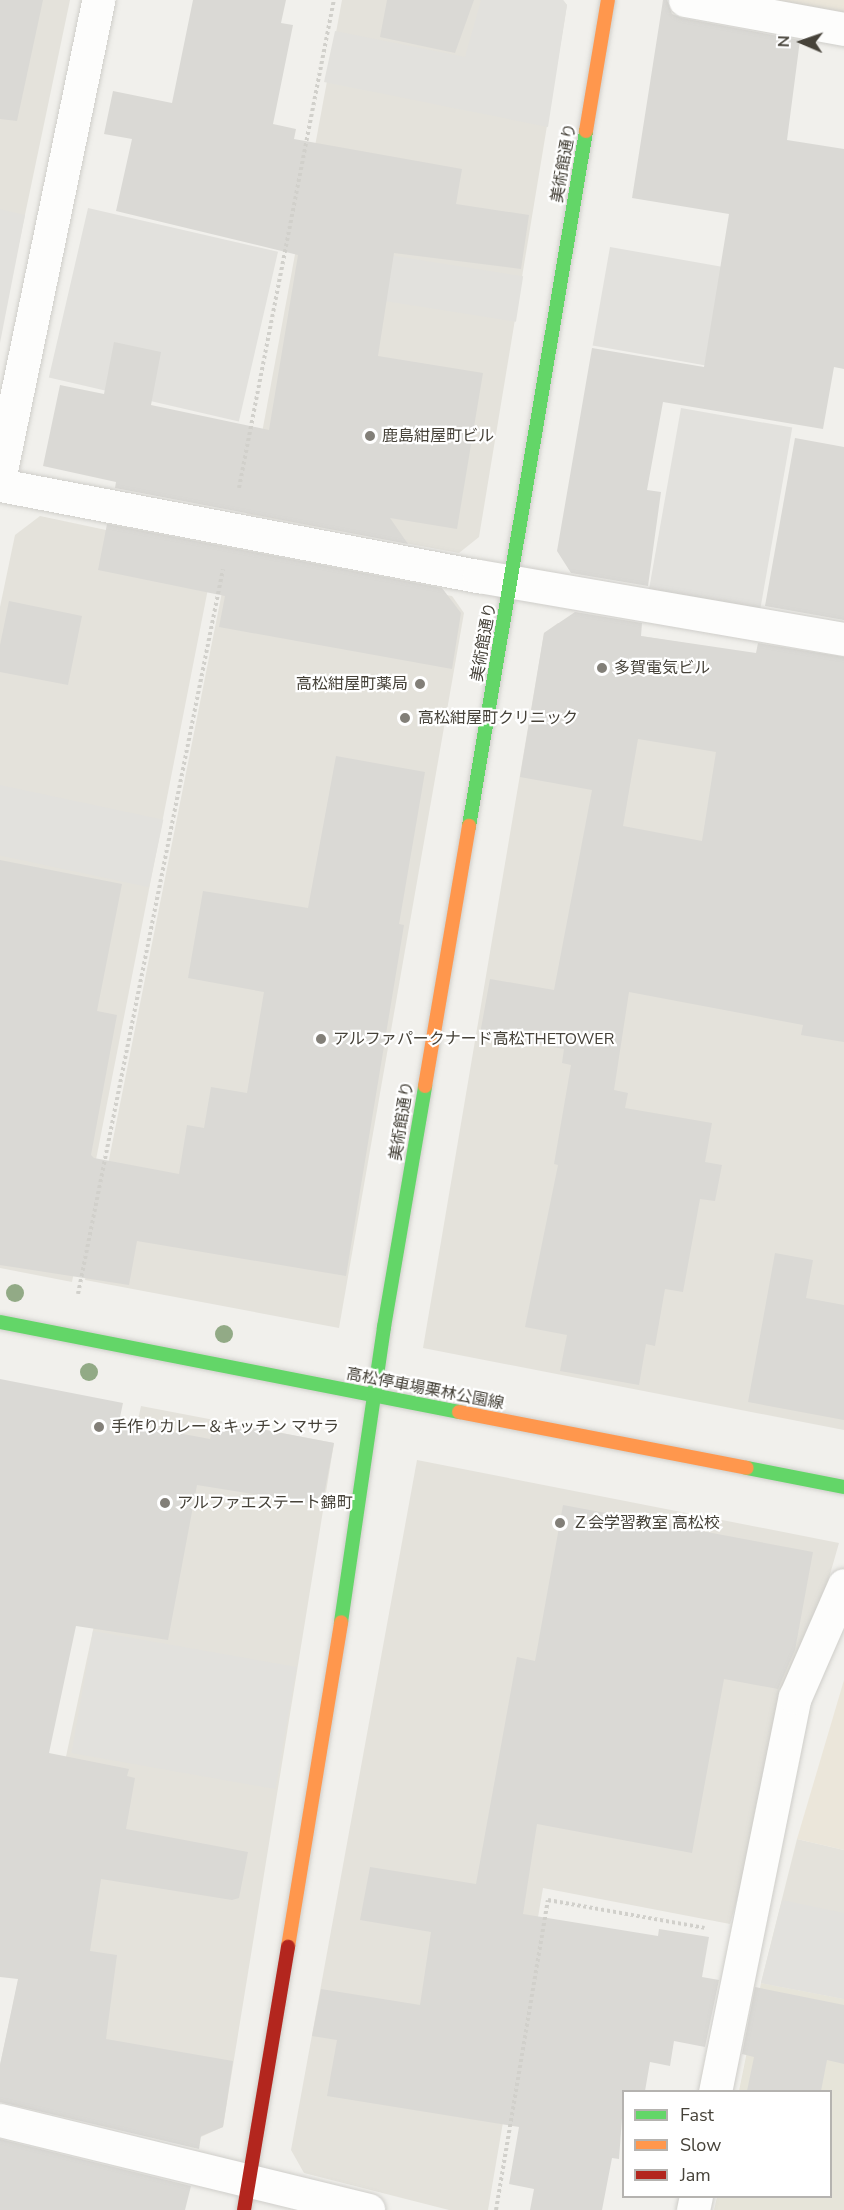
<!DOCTYPE html>
<meta charset="utf-8">
<style>
body{margin:0}
#map{position:relative;width:844px;height:2210px;overflow:hidden;background:#f1f0ec;font-family:"Nunito Sans","Noto Sans JP",sans-serif}
div>[style]{position:absolute}
.residential>*{inset:0;background:#e4e2db}
.commercial>*{inset:0;background:#ebe6da}
.education>*{inset:0;background:#e6e4d9}
.parking>*{inset:0;background:#e2e1dd;transform-origin:0 0}
.building>*{inset:0;background:#dad9d5}
.path>*{height:4px;margin-top:-2px;transform-origin:0;background:repeating-linear-gradient(90deg,#d1d0cb 0 3px,transparent 0 6px)}
.roads{filter:drop-shadow(0 0 2px #cfceca) drop-shadow(0 0 2px #cfceca)}
.street>*{height:33px;margin:-16.5px;padding:0 16.5px;transform-origin:16.5px;border-radius:16.5px;background:#fdfdfc}
.fast>*{height:14px;margin:-7px;padding:0 7px;transform-origin:7px;border-radius:7px;background:#63d668}
.slow>*{height:14px;margin:-7px;padding:0 7px;transform-origin:7px;border-radius:7px;background:#ff974d}
.jam>*{height:14px;margin:-7px;padding:0 7px;transform-origin:7px;border-radius:7px;background:#b3261e}
.trees>*{width:18px;height:18px;margin:-9px;border-radius:50%;background:#92aa86}
.dots>*{width:16px;height:16px;translate:-50% -50%;box-sizing:border-box;border:3px solid #fff;border-radius:50%}
span{translate:-50% -50%;white-space:nowrap;text-align:center;line-height:1.15;-webkit-text-stroke:4.5px #fff;paint-order:stroke}
.street-label{font-size:16px;color:#464239}
.poi-label{font-size:16px;color:#464239}
.left{translate:0 -50%;text-align:left}
.right{translate:-100% -50%;text-align:right}
.legend{position:absolute;left:622px;top:2090px;width:210px;height:108px;box-sizing:border-box;background:#fff;border:2px solid #b5b3b0;margin:0;padding:8px 10px;list-style:none;font-size:18px;color:#464239}
.legend li{display:flex;align-items:center;gap:12px;height:30px}
.legend b{width:30px;border:2px solid #b5b3b0}
.north{position:absolute;left:772px;top:12px;width:60px;height:60px;-webkit-text-stroke:4px #fff;paint-order:stroke;rotate:272deg;font-size:16px;font-weight:700;line-height:24px;text-align:center;color:#464239}
.north::after{content:'';display:block;margin:auto;width:21px;height:27px;background:#464239;clip-path:polygon(50% 0,100% 100%,50% 72%,0 100%)}
</style>
<div id="map">
<div class="residential">
<div style="clip-path:polygon(0 0,70px 0,0 334px)"></div>
<div style="clip-path:polygon(342px 0,563px 0,567px 5px,479px 537px,459px 553px,247px 514px)"></div>
<div style="clip-path:polygon(40px 516px,215px 553px,72px 1282px,0 1268px,0 607px,15px 535px)"></div>
<div style="clip-path:polygon(229px 557px,452px 596px,464px 613px,339px 1328px,85px 1280px)"></div>
<div style="clip-path:polygon(558px 623px,844px 668px,844px 1430px,423px 1348px,544px 633px)"></div>
<div style="clip-path:polygon(141px 1406px,334px 1443px,223px 2127px,194px 2140px,0 2100px,0 2065px)"></div>
<div style="clip-path:polygon(417px 1460px,839px 1543px,730px 1924px,543px 1888px,488px 2210px,449px 2210px,304px 2173px,291px 2150px)"></div>
<div style="clip-path:polygon(797px 1839px,844px 1850px,844px 1999px,761px 1983px)"></div>
</div>
<div class="commercial">
<div style="clip-path:polygon(770px 0,844px 0,844px 15px)"></div>
<div style="clip-path:polygon(844px 1680px,844px 1850px,797px 1839px)"></div>
</div>
<div class="education">
<div style="clip-path:polygon(761px 1983px,844px 1999px,844px 2210px,714px 2210px,717px 2197px,830px 2196px,830px 2092px,739px 2091px)"></div>
</div>
<div class="parking">
<div style="clip-path:polygon(481px 0,563px 0,567px 5px,548px 127px,324px 82px,335px 31px,465px 57px)"></div>
<div style="left:88px;top:208px;width:195px;height:174px;rotate:13deg"></div>
<div style="clip-path:polygon(0 209px,25px 215px,0 343px)"></div>
<div style="left:610px;top:247px;width:168px;height:100px;rotate:10deg"></div>
<div style="left:376px;top:253px;width:149px;height:46px;rotate:9deg"></div>
<div style="left:681px;top:408px;width:113px;height:184px;rotate:10deg"></div>
<div style="left:0;top:785px;width:167px;height:69px;rotate:12deg"></div>
<div style="left:93px;top:1631px;width:207px;height:124px;rotate:10deg"></div>
<div style="clip-path:polygon(782px 1900px,844px 1913px,844px 1999px,761px 1983px)"></div>
</div>
<div class="building">
<div style="clip-path:polygon(0 0,43px 0,17px 121px,0 119px)"></div>
<div style="clip-path:polygon(193px 0,286px 0,281px 23px,293px 25px,273px 124px,296px 129px,294px 139px,462px 169px,456px 204px,529px 215px,521px 269px,394px 253px,378px 356px,483px 373px,457px 529px,390px 518px,408px 544px,115px 488px,116px 482px,43px 466px,60px 385px,104px 394px,114px 342px,161px 352px,151px 405px,269px 430px,298px 255px,116px 211px,132px 139px,104px 134px,113px 91px,172px 103px)"></div>
<div style="clip-path:polygon(387px 0,474px 0,455px 53px,380px 37px)"></div>
<div style="clip-path:polygon(663px 0,667px 0,672px 14px,682px 18px,800px 40px,787px 140px,844px 149px,844px 369px,834px 367px,823px 429px,663px 402px,647px 490px,661px 492px,648px 586px,571px 573px,557px 551px,592px 348px,704px 367px,729px 214px,632px 198px)"></div>
<div style="clip-path:polygon(795px 438px,844px 447px,844px 620px,765px 606px)"></div>
<div style="clip-path:polygon(107px 524px,442px 588px,461px 613px,452px 669px,219px 627px,225px 596px,98px 570px)"></div>
<div style="clip-path:polygon(9px 601px,82px 616px,68px 685px,0 672px,0 645px)"></div>
<div style="clip-path:polygon(evenodd,575px 612px,642px 623px,641px 636px,756px 653px,758px 643px,844px 657px,844px 1042px,801px 1035px,803px 1025px,629px 992px,614px 1090px,628px 1093px,625px 1108px,712px 1123px,705px 1162px,722px 1165px,715px 1201px,700px 1199px,683px 1292px,665px 1289px,655px 1346px,646px 1344px,639px 1385px,560px 1371px,567px 1335px,525px 1327px,558px 1165px,554px 1164px,571px 1065px,562px 1063px,564px 1049px,480px 1034px,490px 979px,554px 990px,592px 790px,520px 777px,544px 633px,575px 612px,638px 739px,716px 752px,702px 841px,623px 826px,638px 739px)"></div>
<div style="clip-path:polygon(336px 756px,425px 772px,399px 924px,404px 925px,346px 1276px,137px 1241px,129px 1285px,0 1265px,0 860px,122px 884px,97px 1011px,117px 1015px,91px 1155px,94px 1158px,179px 1174px,187px 1125px,204px 1128px,211px 1087px,247px 1093px,264px 992px,188px 978px,203px 891px,308px 908px)"></div>
<div style="clip-path:polygon(775px 1253px,813px 1260px,806px 1298px,844px 1305px,844px 1420px,748px 1402px)"></div>
<div style="clip-path:polygon(0 1379px,123px 1403px,119px 1422px,210px 1439px,214px 1420px,334px 1443px,322px 1505px,197px 1485px,168px 1640px,76px 1626px,49px 1753px,129px 1769px,127px 1776px,135px 1778px,126px 1829px,248px 1852px,239px 1898px,232px 1900px,101px 1879px,90px 1951px,117px 1955px,106px 2039px,233px 2061px,223px 2127px,201px 2136px,199px 2149px,0 2102px,0 2065px,18px 1979px,0 1977px)"></div>
<div style="clip-path:polygon(563px 1505px,813px 1552px,795px 1650px,778px 1689px,724px 1679px,692px 1853px,537px 1824px,523px 1914px,658px 1936px,659px 1929px,709px 1937px,702px 1977px,719px 1980px,705px 2047px,674px 2041px,670px 2066px,650px 2062px,645px 2091px,624px 2091px,619px 2159px,612px 2158px,602px 2210px,530px 2210px,534px 2189px,509px 2184px,519px 2127px,327px 2096px,337px 2040px,312px 2036px,321px 1989px,420px 2005px,431px 1932px,360px 1920px,370px 1867px,476px 1884px,517px 1657px,535px 1661px)"></div>
<div style="clip-path:polygon(755px 1987px,844px 2005px,844px 2064px,827px 2060px,821px 2091px,747px 2091px,754px 2057px,742px 2054px)"></div>
<div style="clip-path:polygon(0 2139px,191px 2186px,185px 2210px,0 2210px)"></div>
</div>
<div class="path">
<div style="left:239px;top:488px;width:497px;rotate:-79deg"></div>
<div style="left:78px;top:1294px;width:739px;rotate:-78.69deg"></div>
<div style="left:496px;top:2210px;width:314px;rotate:-80.5deg"></div>
<div style="left:548px;top:1900px;width:159px;rotate:10.1deg"></div>
</div>
<div class="roads">
<div class="street">
<div style="left:685px;top:0;width:162px;rotate:10.3deg"></div>
<div style="left:0;top:475px;width:485px;rotate:-78.3deg"></div>
<div style="left:0;top:485px;width:488px;rotate:10.8deg"></div>
<div style="left:479px;top:576px;width:370px;rotate:9.8deg"></div>
<div style="left:715px;top:2092px;width:403px;rotate:-78.6deg"></div>
<div style="left:795px;top:1697px;width:122px;rotate:-66.4deg"></div>
<div style="left:0;top:2120px;width:379px;rotate:13.7deg"></div>
<div style="left:693px;top:2210px;width:14px;rotate:-78deg"></div>
</div>
<div class="fast">
<div style="left:469px;top:826px;width:705px;rotate:-80.44deg"></div>
<div style="left:0;top:1322px;width:468px;rotate:11.1deg"></div>
<div style="left:747px;top:1468px;width:99px;rotate:11.1deg"></div>
<div style="left:341px;top:1622px;width:298px;rotate:-81.7deg"></div>
<div style="left:384px;top:1327px;width:244px;rotate:-80.3deg"></div>
</div>
<div class="slow">
<div style="left:586px;top:131px;width:133px;rotate:-80.5deg"></div>
<div style="left:425px;top:1086px;width:264px;rotate:-80.4deg"></div>
<div style="left:459px;top:1412px;width:293px;rotate:11deg"></div>
<div style="left:288px;top:1947px;width:329px;rotate:-80.7deg"></div>
</div>
<div class="jam">
<div style="left:244px;top:2210px;width:267px;rotate:-80.5deg"></div>
</div>
</div>
<div class="trees">
<div style="left:15px;top:1293px"></div>
<div style="left:224px;top:1334px"></div>
<div style="left:89px;top:1372px"></div>
</div>
<div class="dots">
<div style="left:370px;top:436px;background:#827f78"></div>
<div style="left:602px;top:668px;background:#827f78"></div>
<div style="left:420px;top:684px;background:#827f78"></div>
<div style="left:405px;top:718px;background:#827f78"></div>
<div style="left:321px;top:1039px;background:#827f78"></div>
<div style="left:99px;top:1427px;background:#827f78"></div>
<div style="left:165px;top:1503px;background:#827f78"></div>
<div style="left:560px;top:1523px;background:#827f78"></div>
</div>
<div class="street-label">
<span style="left:564px;top:163px;rotate:-80deg">美術館通り</span>
<span style="left:484px;top:642px;rotate:-80deg">美術館通り</span>
<span style="left:402px;top:1121px;rotate:-81deg">美術館通り</span>
<span style="left:425px;top:1389px;rotate:11deg">高松停車場栗林公園線</span>
</div>
<div class="poi-label">
<span class="left" style="left:382px;top:436px">鹿島紺屋町ビル</span>
<span class="left" style="left:614px;top:668px">多賀電気ビル</span>
<span class="right" style="left:408px;top:684px">高松紺屋町薬局</span>
<span class="left" style="left:418px;top:718px">高松紺屋町クリニック</span>
<span class="left" style="left:333px;top:1039px">アルファパークナード高松THETOWER</span>
<span class="left" style="left:111px;top:1427px">手作りカレー＆キッチン マサラ</span>
<span class="left" style="left:177px;top:1503px">アルファエステート錦町</span>
<span class="left" style="left:572px;top:1523px">Ｚ会学習教室 高松校</span>
</div>
<ul class="legend">
<li><b style="height:8px;background:#63d668"></b>Fast</li>
<li><b style="height:8px;background:#ff974d"></b>Slow</li>
<li><b style="height:8px;background:#b3261e"></b>Jam</li>
</ul>
<div class="north">N</div>
</div>
